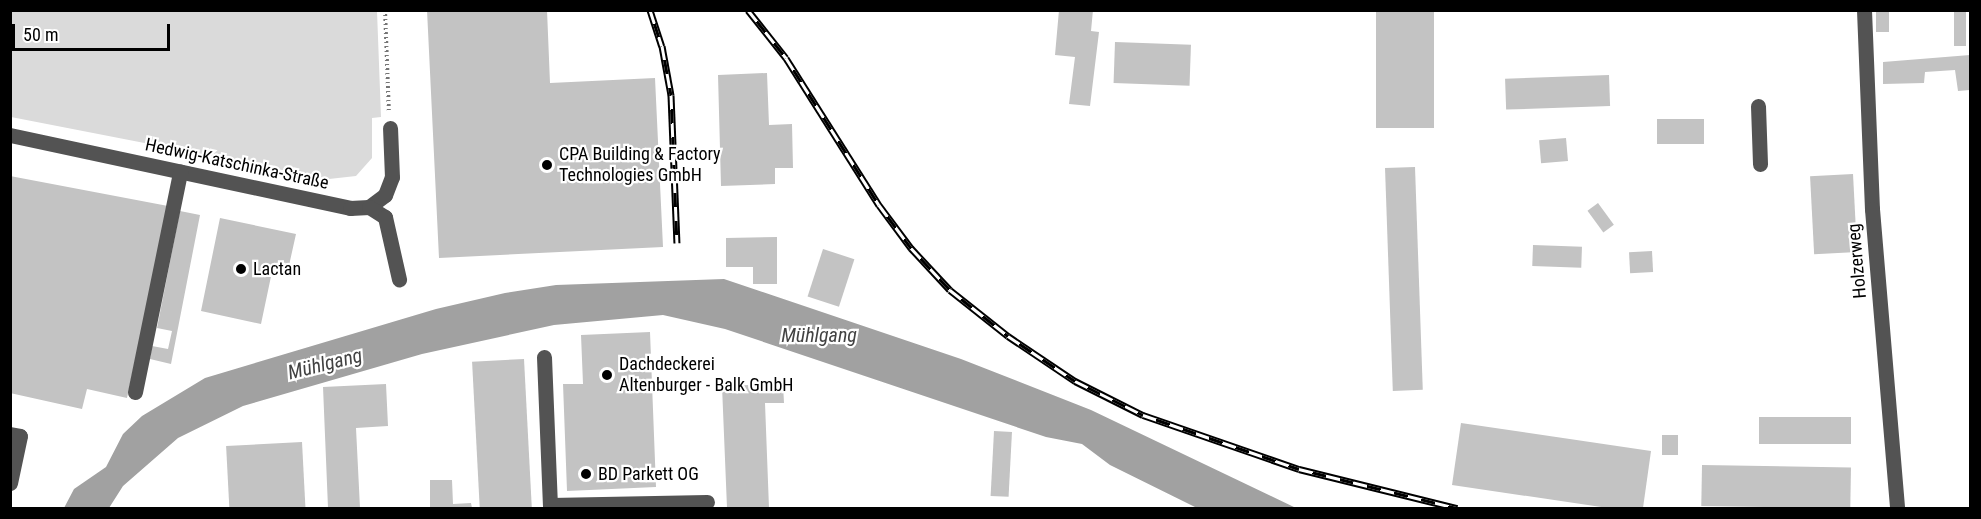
<!DOCTYPE html>
<meta charset="utf-8">
<style>
body{margin:0}
#map{position:relative;width:1981px;height:519px;overflow:hidden;background:#fff;font-family:"Roboto Condensed",sans-serif}
div>[style]{position:absolute}
.green>*{inset:0;background:#dadada}
.water>*{inset:0;background:#a1a1a1}
.building>*{inset:0;background:#c3c3c3;transform-origin:0 0}
.path>*{height:4px;margin-top:-2px;transform-origin:0;background:repeating-linear-gradient(90deg,#757575 0 1.5px,transparent 0 4.5px)}
.minor>*{height:15px;margin:-7.5px;padding:0 7.5px;transform-origin:7.5px;border-radius:7.5px;background:#535353}
.rail>*{height:7px;margin-top:-3.5px;transform-origin:0;background:repeating-linear-gradient(90deg,#fff 0 14px,#000 0 28px);box-sizing:border-box;border-block:2px solid #000}
.dots>*{width:16px;height:16px;translate:-50% -50%;box-sizing:border-box;border:3px solid #fff;border-radius:50%}
span{translate:-50% -50%;white-space:nowrap;text-align:center;line-height:1.15;-webkit-text-stroke:4.5px #fff;paint-order:stroke}
.poi-label{font-size:18px;color:#000}
.left{translate:0 -50%;text-align:left}
.street-label{font-size:18px;color:#000}
.water-label{font-size:20px;color:#424242;font-style:italic}
.frame{position:absolute;inset:0;border:12px solid #000;pointer-events:none}
.scale{position:absolute;left:12px;top:24px;width:158px;height:27px;box-sizing:border-box;border:3px solid #000;border-top:0;padding-left:8px;font-size:18px;line-height:21px;white-space:nowrap;color:#000;-webkit-text-stroke:4px #fff;paint-order:stroke}
</style>
<div id="map">
<div class="green">
<div style="clip-path:polygon(10px 11px,377px 11px,381px 117px,372px 118px,372px 158px,356px 176px,329px 179px,11px 117px)"></div>
</div>
<div class="water">
<div style="clip-path:polygon(724px 279px,961px 359px,1091px 410px,1296px 508px,1197px 508px,1110px 465px,1082px 444px,1046px 437px,725px 329px,663px 315px,554px 325px,422px 354px,243px 406px,178px 438px,123px 486px,109px 508px,64px 508px,74px 489px,106px 467px,123px 434px,142px 416px,205px 378px,436px 309px,505px 293px,556px 285px)"></div>
</div>
<div class="building">
<div style="clip-path:polygon(427px 10px,547px 10px,550px 83px,655px 78px,663px 247px,439px 258px)"></div>
<div style="clip-path:polygon(1059px 10px,1093px 10px,1091px 31px,1099px 32px,1090px 106px,1069px 104px,1075px 57px,1055px 55px)"></div>
<div style="left:1376px;top:10px;width:58px;height:118px"></div>
<div style="left:1876px;top:10px;width:13px;height:22px"></div>
<div style="left:1954px;top:10px;width:12px;height:36px"></div>
<div style="left:1115px;top:42px;width:76px;height:41px;rotate:2deg"></div>
<div style="clip-path:polygon(1970px 55px,1970px 90px,1958px 91px,1955px 70px,1925px 72px,1924px 83px,1883px 84px,1883px 62px)"></div>
<div style="clip-path:polygon(767px 73px,769px 125px,792px 124px,793px 168px,775px 168px,775px 184px,721px 186px,718px 75px)"></div>
<div style="left:1609px;top:75px;width:31px;height:104px;rotate:88deg"></div>
<div style="left:1657px;top:119px;width:47px;height:25px"></div>
<div style="left:1566px;top:138px;width:23px;height:27px;rotate:85deg"></div>
<div style="left:1415px;top:167px;width:223px;height:30px;rotate:88deg"></div>
<div style="left:1853px;top:174px;width:78px;height:43px;rotate:87deg"></div>
<div style="clip-path:polygon(10px 176px,168px 206px,127px 398px,87px 389px,82px 409px,10px 393px)"></div>
<div style="left:1598px;top:203px;width:27px;height:13px;rotate:54deg"></div>
<div style="clip-path:polygon(180px 211px,200px 215px,171px 364px,150px 359px,152px 346px,168px 349px,172px 331px,157px 328px)"></div>
<div style="clip-path:polygon(220px 218px,296px 234px,288px 270px,273px 267px,261px 324px,201px 311px)"></div>
<div style="clip-path:polygon(777px 237px,777px 284px,753px 284px,753px 267px,726px 267px,726px 238px)"></div>
<div style="left:1533px;top:245px;width:49px;height:21px;rotate:2deg"></div>
<div style="left:823px;top:249px;width:33px;height:50px;rotate:18deg"></div>
<div style="left:1652px;top:251px;width:21px;height:23px;rotate:87deg"></div>
<div style="clip-path:polygon(650px 332px,656px 487px,567px 491px,563px 384px,583px 384px,581px 335px)"></div>
<div style="left:524px;top:359px;width:149px;height:52px;rotate:87deg"></div>
<div style="clip-path:polygon(386px 384px,388px 426px,356px 428px,360px 508px,328px 508px,323px 387px)"></div>
<div style="clip-path:polygon(783px 384px,784px 403px,765px 403px,769px 508px,727px 508px,722px 386px)"></div>
<div style="left:1851px;top:417px;width:27px;height:92px;rotate:90deg"></div>
<div style="clip-path:polygon(1461px 423px,1651px 451px,1643px 508px,1608px 508px,1452px 485px)"></div>
<div style="left:994px;top:431px;width:18px;height:65px;rotate:3deg"></div>
<div style="left:1662px;top:435px;width:16px;height:20px"></div>
<div style="left:302px;top:442px;width:66px;height:76px;rotate:87deg"></div>
<div style="left:1702px;top:465px;width:149px;height:41px;rotate:1deg"></div>
<div style="clip-path:polygon(430px 480px,452px 480px,453px 504px,471px 503px,472px 508px,430px 508px)"></div>
</div>
<div class="path">
<div style="left:385px;top:10px;width:102px;rotate:87.8deg"></div>
</div>
<div class="minor">
<div style="left:1864px;top:10px;width:199px;rotate:87.7deg"></div>
<div style="left:1872px;top:209px;width:300px;rotate:85.2deg"></div>
<div style="left:1758px;top:106px;width:58px;rotate:88deg"></div>
<div style="left:10px;top:135px;width:348px;rotate:12.1deg"></div>
<div style="left:350px;top:208px;width:19px;rotate:-3deg"></div>
<div style="left:369px;top:207px;width:20px;rotate:-37deg"></div>
<div style="left:385px;top:195px;width:19px;rotate:-69deg"></div>
<div style="left:392px;top:177px;width:49px;rotate:-92.3deg"></div>
<div style="left:369px;top:207px;width:19px;rotate:32deg"></div>
<div style="left:385px;top:217px;width:64px;rotate:77.3deg"></div>
<div style="left:544px;top:357px;width:148px;rotate:87.7deg"></div>
<div style="left:550px;top:505px;width:157px;rotate:-1.1deg"></div>
<div style="left:135px;top:392px;width:225px;rotate:-78.4deg"></div>
<div style="left:10px;top:434px;width:10px;rotate:11deg"></div>
<div style="left:20px;top:436px;width:48px;rotate:102deg"></div>
</div>
<div class="rail">
<div style="left:650px;top:10px;width:38px;rotate:72deg"></div>
<div style="left:662px;top:46px;width:50px;rotate:79.6deg"></div>
<div style="left:671px;top:95px;width:148px;rotate:87.7deg"></div>
<div style="left:748px;top:10px;width:61px;rotate:51.6deg"></div>
<div style="left:786px;top:58px;width:174px;rotate:57.7deg"></div>
<div style="left:879px;top:205px;width:54px;rotate:53.3deg"></div>
<div style="left:911px;top:248px;width:57px;rotate:47.1deg"></div>
<div style="left:950px;top:290px;width:74px;rotate:38.4deg"></div>
<div style="left:1008px;top:336px;width:81px;rotate:33.9deg"></div>
<div style="left:1075px;top:381px;width:76px;rotate:26.6deg"></div>
<div style="left:1143px;top:415px;width:165px;rotate:19.1deg"></div>
<div style="left:1299px;top:469px;width:163px;rotate:13.9deg"></div>
</div>
<div class="dots">
<div style="left:547px;top:165px;background:#000"></div>
<div style="left:241px;top:269px;background:#000"></div>
<div style="left:607px;top:375px;background:#000"></div>
<div style="left:586px;top:474px;background:#000"></div>
</div>
<div class="poi-label">
<span class="left" style="left:559px;top:165px">CPA Building &amp; Factory<br>Technologies GmbH</span>
<span class="left" style="left:253px;top:269px">Lactan</span>
<span class="left" style="left:619px;top:375px">Dachdeckerei<br>Altenburger - Balk GmbH</span>
<span class="left" style="left:598px;top:474px">BD Parkett OG</span>
</div>
<div class="street-label">
<span style="left:237px;top:164px;rotate:12deg">Hedwig-Katschinka-Straße</span>
<span style="left:1857px;top:261px;rotate:-95deg">Holzerweg</span>
</div>
<div class="water-label">
<span style="left:819px;top:335px">Mühlgang</span>
<span style="left:325px;top:364px;rotate:-14deg">Mühlgang</span>
</div>
<div class="frame"></div>
<div class="scale">50 m</div>
</div>
